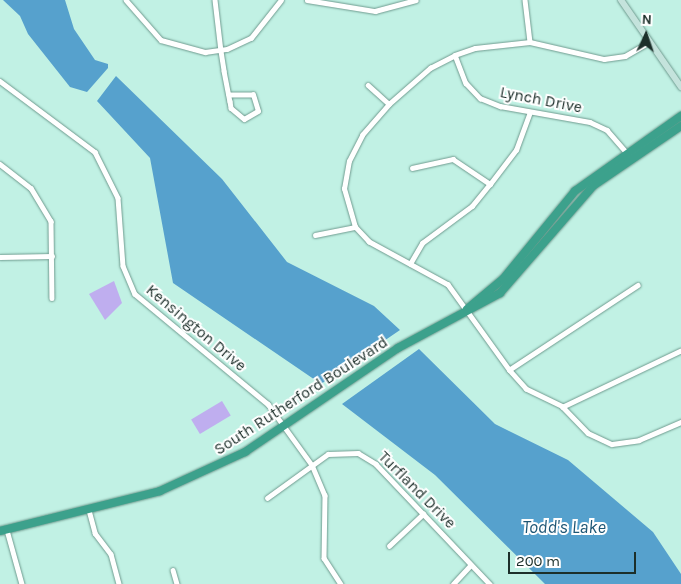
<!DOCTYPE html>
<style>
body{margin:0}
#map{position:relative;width:681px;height:584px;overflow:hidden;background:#c1f1e4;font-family:Karla,sans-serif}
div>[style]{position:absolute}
.green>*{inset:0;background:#bfaeef;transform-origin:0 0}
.water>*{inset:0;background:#56a1cd}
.roads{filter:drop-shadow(0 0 1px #6f9b8f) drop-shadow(0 0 1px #6f9b8f)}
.street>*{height:4.5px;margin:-2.25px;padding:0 2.25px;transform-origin:2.25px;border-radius:2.25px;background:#fff}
.secondary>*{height:6px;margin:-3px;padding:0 3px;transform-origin:3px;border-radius:3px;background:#c4e3dc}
.highway>*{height:8px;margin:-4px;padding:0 4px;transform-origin:4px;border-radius:4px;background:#3ca18c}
span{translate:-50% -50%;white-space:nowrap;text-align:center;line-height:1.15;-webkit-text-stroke:4px #fff;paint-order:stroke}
.street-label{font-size:16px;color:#1c2f2a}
.water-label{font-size:18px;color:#1d5675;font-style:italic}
.north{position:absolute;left:621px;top:10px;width:50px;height:50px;-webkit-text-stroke:4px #fff;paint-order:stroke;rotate:3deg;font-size:14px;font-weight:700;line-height:20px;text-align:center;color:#1c2f2a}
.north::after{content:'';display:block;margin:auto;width:18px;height:22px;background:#1c2f2a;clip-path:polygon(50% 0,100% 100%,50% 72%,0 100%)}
.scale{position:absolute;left:508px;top:552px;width:128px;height:22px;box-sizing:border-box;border:2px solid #1c2f2a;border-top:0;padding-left:6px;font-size:15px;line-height:18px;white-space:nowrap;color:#1c2f2a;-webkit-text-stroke:4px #fff;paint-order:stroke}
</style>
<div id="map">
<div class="green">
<div style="clip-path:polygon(114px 281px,122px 303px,105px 320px,89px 294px)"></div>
<div style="left:222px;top:401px;width:17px;height:36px;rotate:59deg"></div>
</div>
<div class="water">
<div style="clip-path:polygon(3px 0,65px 0,74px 29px,95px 60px,108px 64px,108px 68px,87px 92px,70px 87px,28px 34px,20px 16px)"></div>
<div style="clip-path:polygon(116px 76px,222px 179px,287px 262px,374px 306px,400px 330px,321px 384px,173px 283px,150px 158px,97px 101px)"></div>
<div style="clip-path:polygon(419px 349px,495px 424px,568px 460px,653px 532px,681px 574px,681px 584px,545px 584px,435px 475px,342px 404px)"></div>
</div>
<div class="roads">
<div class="street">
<div style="left:126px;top:0;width:53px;rotate:48.8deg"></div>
<div style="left:161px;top:40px;width:46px;rotate:15.3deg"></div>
<div style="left:205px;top:52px;width:22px;rotate:-8deg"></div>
<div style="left:227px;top:49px;width:26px;rotate:-25deg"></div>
<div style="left:251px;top:38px;width:48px;rotate:-51.7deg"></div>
<div style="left:215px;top:0;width:51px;rotate:83.3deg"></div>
<div style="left:221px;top:51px;width:20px;rotate:81deg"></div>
<div style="left:224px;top:71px;width:31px;rotate:79deg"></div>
<div style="left:230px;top:101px;width:7px;rotate:82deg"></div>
<div style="left:231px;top:108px;width:17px;rotate:40deg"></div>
<div style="left:244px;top:119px;width:16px;rotate:-30deg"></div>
<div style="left:258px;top:111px;width:17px;rotate:-107deg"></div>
<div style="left:253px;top:95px;width:24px;rotate:180deg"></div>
<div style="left:307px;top:0;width:69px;rotate:9.2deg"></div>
<div style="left:375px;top:11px;width:42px;rotate:-15deg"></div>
<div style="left:525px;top:0;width:42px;rotate:83.2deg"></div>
<div style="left:455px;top:55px;width:30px;rotate:69deg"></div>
<div style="left:466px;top:83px;width:21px;rotate:47deg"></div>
<div style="left:480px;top:98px;width:22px;rotate:22deg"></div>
<div style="left:500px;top:106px;width:91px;rotate:10.1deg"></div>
<div style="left:590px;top:122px;width:19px;rotate:25deg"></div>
<div style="left:607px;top:130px;width:32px;rotate:49deg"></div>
<div style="left:0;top:81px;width:119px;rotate:36.8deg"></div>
<div style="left:95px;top:152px;width:51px;rotate:63.4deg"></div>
<div style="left:118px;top:198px;width:68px;rotate:85.8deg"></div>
<div style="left:123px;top:266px;width:30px;rotate:67deg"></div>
<div style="left:135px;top:294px;width:173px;rotate:39.6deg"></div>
<div style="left:268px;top:404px;width:75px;rotate:54.2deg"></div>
<div style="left:312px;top:465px;width:33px;rotate:67deg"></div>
<div style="left:325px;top:495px;width:63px;rotate:90.9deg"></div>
<div style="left:324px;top:558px;width:31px;rotate:57deg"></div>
<div style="left:368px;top:85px;width:28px;rotate:42deg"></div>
<div style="left:0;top:164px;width:39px;rotate:38deg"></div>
<div style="left:31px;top:188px;width:39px;rotate:59deg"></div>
<div style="left:51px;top:221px;width:77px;rotate:89.3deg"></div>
<div style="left:412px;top:168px;width:42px;rotate:-12.4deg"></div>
<div style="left:453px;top:159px;width:45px;rotate:34deg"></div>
<div style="left:315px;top:235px;width:41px;rotate:-11.3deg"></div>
<div style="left:0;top:257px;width:52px;rotate:-1.1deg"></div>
<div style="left:410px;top:264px;width:24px;rotate:-60deg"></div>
<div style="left:422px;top:243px;width:62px;rotate:-36.5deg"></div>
<div style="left:472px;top:206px;width:28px;rotate:-51deg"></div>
<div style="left:490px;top:184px;width:43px;rotate:-52.6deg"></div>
<div style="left:516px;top:150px;width:40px;rotate:-69.8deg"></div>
<div style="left:681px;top:351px;width:131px;rotate:154.6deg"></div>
<div style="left:563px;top:407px;width:36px;rotate:46deg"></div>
<div style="left:588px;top:433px;width:26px;rotate:25deg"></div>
<div style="left:612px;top:444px;width:27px;rotate:-8deg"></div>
<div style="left:639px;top:440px;width:46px;rotate:-23.2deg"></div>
<div style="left:509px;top:370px;width:105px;rotate:-125.7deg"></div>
<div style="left:448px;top:285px;width:90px;rotate:-151.4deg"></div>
<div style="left:369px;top:242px;width:21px;rotate:-133deg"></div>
<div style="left:355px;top:227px;width:40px;rotate:-106deg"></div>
<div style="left:344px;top:189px;width:28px;rotate:-80deg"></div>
<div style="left:349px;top:161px;width:29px;rotate:-63deg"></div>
<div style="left:362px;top:135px;width:41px;rotate:-48.9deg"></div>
<div style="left:389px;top:104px;width:55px;rotate:-41.3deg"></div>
<div style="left:430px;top:68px;width:28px;rotate:-27deg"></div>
<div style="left:455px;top:55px;width:21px;rotate:-19deg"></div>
<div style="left:475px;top:48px;width:55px;rotate:-6.2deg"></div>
<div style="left:530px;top:42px;width:76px;rotate:12.9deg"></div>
<div style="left:604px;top:59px;width:21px;rotate:-8deg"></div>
<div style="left:625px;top:56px;width:28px;rotate:-30deg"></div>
<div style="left:563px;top:407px;width:41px;rotate:-154.1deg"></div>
<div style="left:526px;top:389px;width:25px;rotate:-132deg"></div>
<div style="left:509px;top:370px;width:154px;rotate:-33.4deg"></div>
<div style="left:267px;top:498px;width:75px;rotate:-35.8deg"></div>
<div style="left:328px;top:454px;width:30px;rotate:-2deg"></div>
<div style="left:358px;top:453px;width:21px;rotate:31deg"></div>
<div style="left:376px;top:464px;width:166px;rotate:46.5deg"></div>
<div style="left:89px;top:510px;width:24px;rotate:75deg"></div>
<div style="left:95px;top:533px;width:26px;rotate:53deg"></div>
<div style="left:111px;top:554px;width:31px;rotate:75deg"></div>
<div style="left:7px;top:530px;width:56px;rotate:74.5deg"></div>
<div style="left:389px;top:546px;width:47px;rotate:-43.3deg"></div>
<div style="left:173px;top:570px;width:15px;rotate:74deg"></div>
<div style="left:453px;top:584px;width:25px;rotate:-47deg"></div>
</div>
<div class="secondary">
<div style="left:621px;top:0;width:106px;rotate:55.4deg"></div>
</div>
<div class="highway">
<div style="left:467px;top:309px;width:47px;rotate:-39.8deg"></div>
<div style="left:503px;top:279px;width:114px;rotate:-50.7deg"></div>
<div style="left:575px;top:191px;width:130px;rotate:-35.3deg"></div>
<div style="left:0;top:531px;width:165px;rotate:-14deg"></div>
<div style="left:160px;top:491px;width:94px;rotate:-24.6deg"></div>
<div style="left:245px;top:452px;width:185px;rotate:-34.2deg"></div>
<div style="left:398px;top:348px;width:116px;rotate:-28.3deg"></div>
<div style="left:500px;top:293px;width:142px;rotate:-49deg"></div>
<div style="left:593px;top:186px;width:107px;rotate:-34.3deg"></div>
</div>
</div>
<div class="street-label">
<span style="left:541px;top:100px;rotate:11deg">Lynch Drive</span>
<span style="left:196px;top:328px;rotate:40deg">Kensington Drive</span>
<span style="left:301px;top:396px;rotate:-33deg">South Rutherford Boulevard</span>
<span style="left:417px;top:490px;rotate:45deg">Turfland Drive</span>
</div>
<div class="water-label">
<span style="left:564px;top:527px">Todd's Lake</span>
</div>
<div class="north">N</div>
<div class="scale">200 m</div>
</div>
